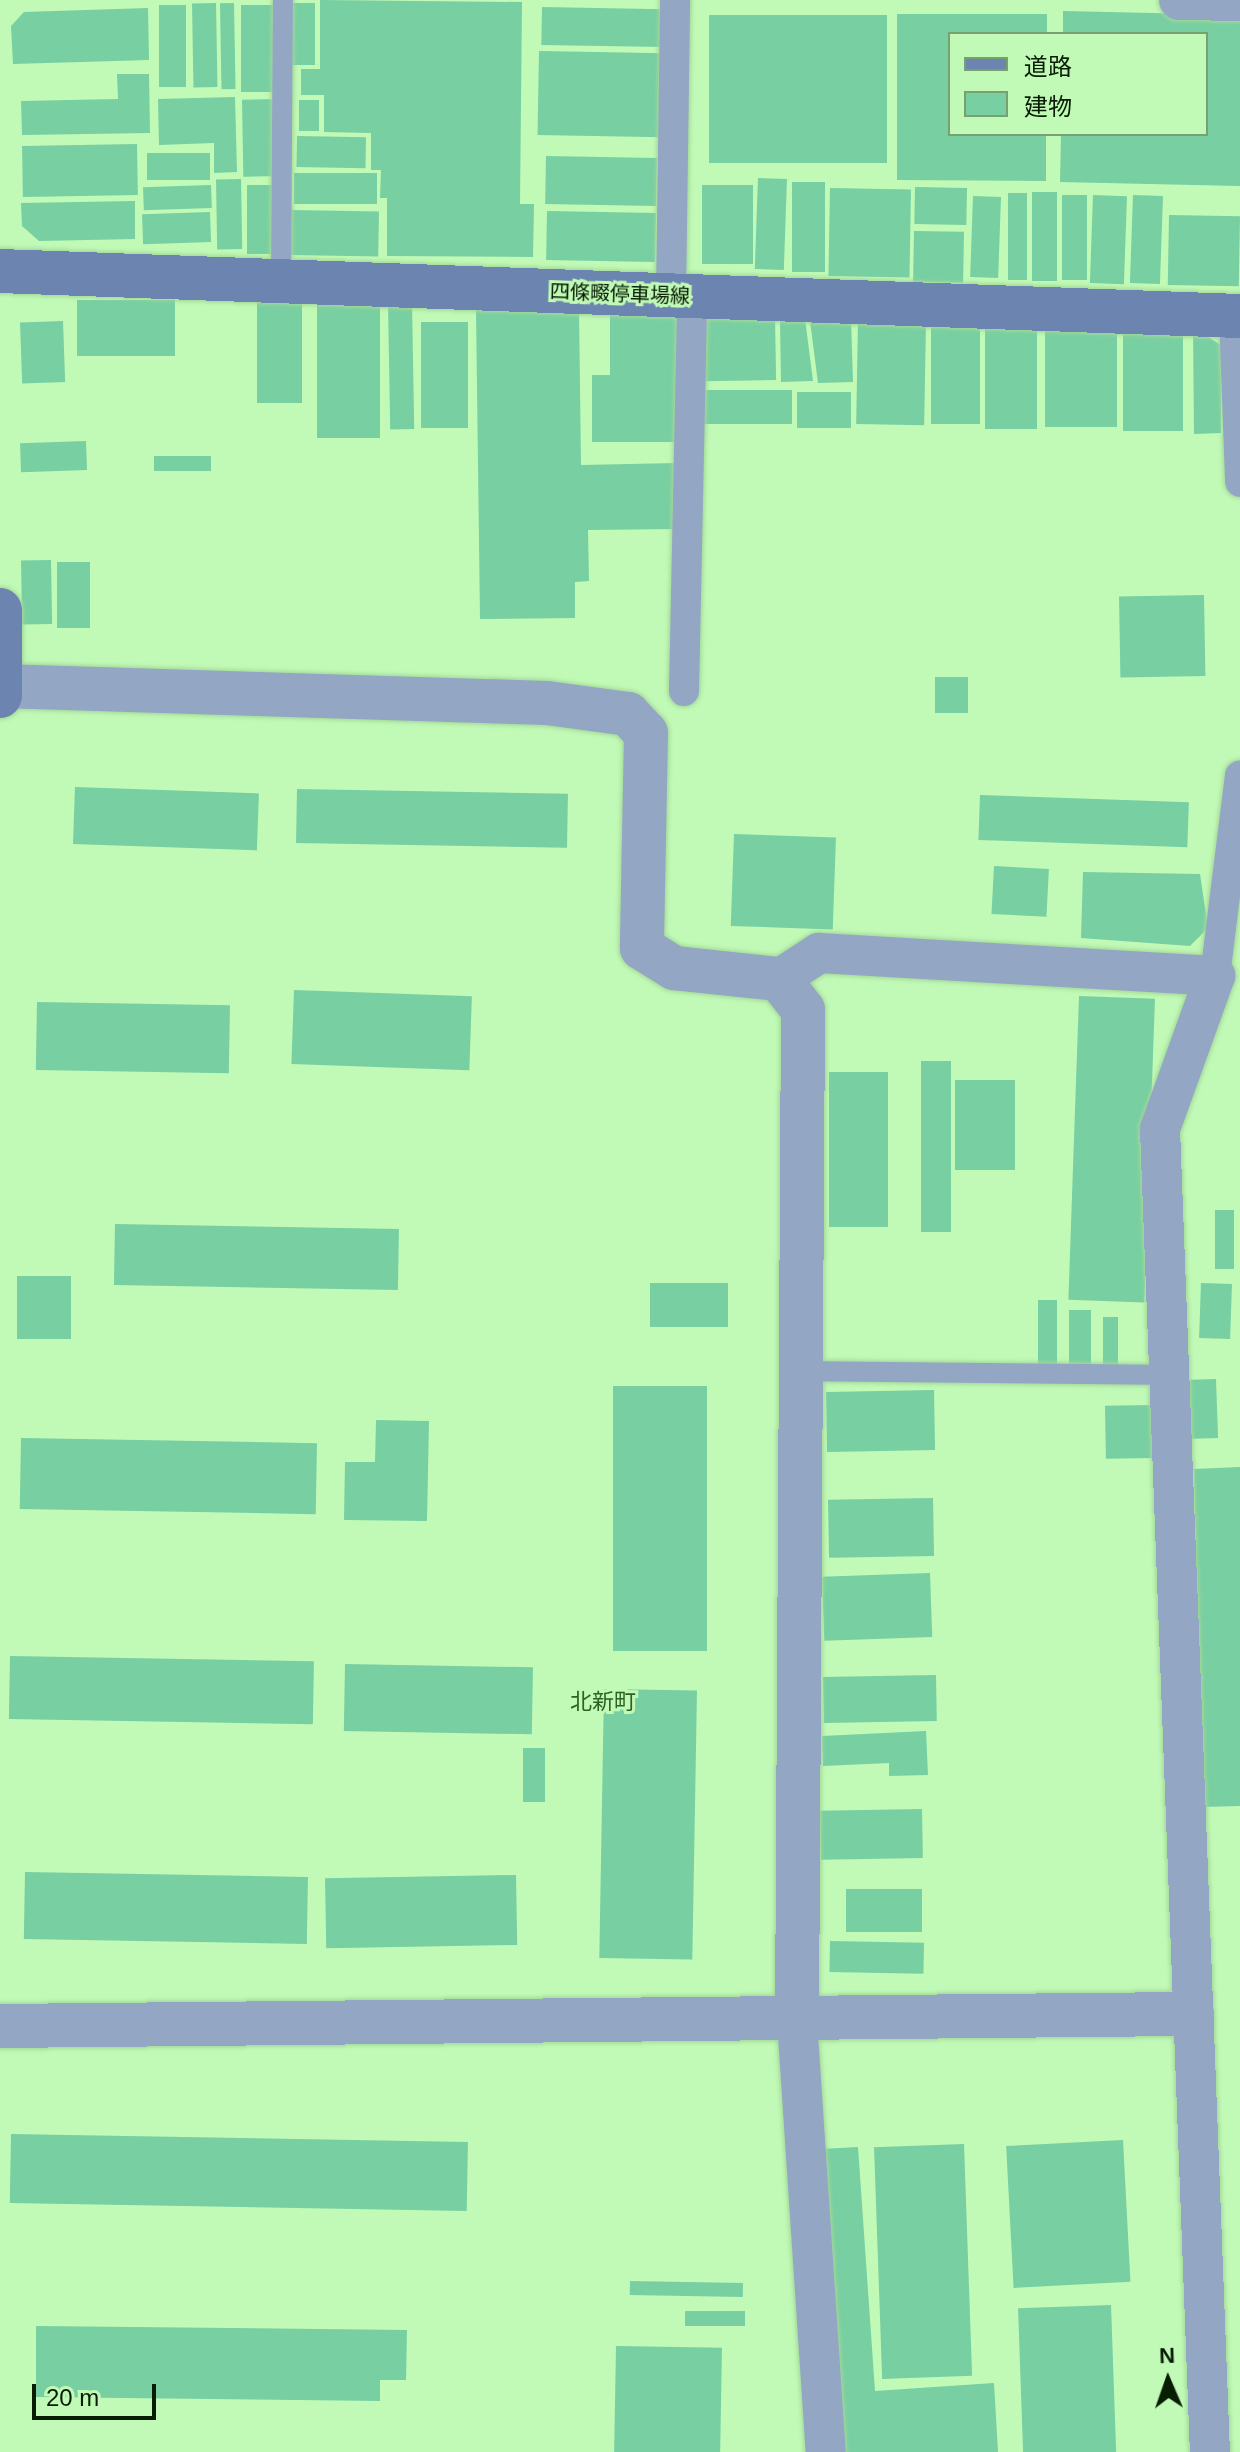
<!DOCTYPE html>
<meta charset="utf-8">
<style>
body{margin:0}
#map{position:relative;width:1240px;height:2452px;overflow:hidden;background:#c1fab6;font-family:Helvetica,"Noto Sans JP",sans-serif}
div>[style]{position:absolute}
.building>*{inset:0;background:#77cfa2;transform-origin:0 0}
.roads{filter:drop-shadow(0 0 2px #a3d79a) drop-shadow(0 0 2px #a3d79a)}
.service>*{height:20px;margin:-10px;padding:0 10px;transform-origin:10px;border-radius:10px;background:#93a6c4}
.pedestrian>*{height:30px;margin:-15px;padding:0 15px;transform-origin:15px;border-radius:15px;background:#93a6c4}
.minor>*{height:40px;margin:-20px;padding:0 20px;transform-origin:20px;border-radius:20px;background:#93a6c4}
.tertiary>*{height:44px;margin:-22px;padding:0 22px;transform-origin:22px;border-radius:22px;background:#93a6c4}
.secondary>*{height:44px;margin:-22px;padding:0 22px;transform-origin:22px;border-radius:22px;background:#6b85b0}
span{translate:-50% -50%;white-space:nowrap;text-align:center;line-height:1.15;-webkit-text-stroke:6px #c1fab6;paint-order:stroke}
.street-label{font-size:20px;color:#081d04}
.neighbourhood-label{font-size:22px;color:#2e6123}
.legend{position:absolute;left:948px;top:32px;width:260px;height:104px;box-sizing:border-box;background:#c1fab6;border:2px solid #77a26f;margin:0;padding:10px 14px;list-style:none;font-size:24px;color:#081d04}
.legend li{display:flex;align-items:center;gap:16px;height:40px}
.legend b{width:40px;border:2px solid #77a26f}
.north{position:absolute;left:1128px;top:2340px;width:80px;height:80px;-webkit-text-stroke:6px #c1fab6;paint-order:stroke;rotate:358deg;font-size:22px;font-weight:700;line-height:32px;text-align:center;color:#081d04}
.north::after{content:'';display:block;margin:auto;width:28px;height:36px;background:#081d04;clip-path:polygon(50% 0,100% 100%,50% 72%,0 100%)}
.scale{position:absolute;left:32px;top:2384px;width:124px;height:36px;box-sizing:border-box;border:4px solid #081d04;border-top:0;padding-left:10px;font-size:24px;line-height:28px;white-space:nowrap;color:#081d04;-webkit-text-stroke:6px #c1fab6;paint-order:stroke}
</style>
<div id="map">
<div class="building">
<div style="clip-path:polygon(320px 0,522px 2px,520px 204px,534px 204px,533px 257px,387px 256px,387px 198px,380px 198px,381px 170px,371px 170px,371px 133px,324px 132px,324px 95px,301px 95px,301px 69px,320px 69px)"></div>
<div style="left:216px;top:3px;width:84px;height:24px;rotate:89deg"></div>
<div style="left:234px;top:3px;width:86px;height:14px;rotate:89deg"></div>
<div style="left:292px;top:3px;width:23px;height:62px"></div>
<div style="left:159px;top:5px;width:27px;height:82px"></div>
<div style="left:241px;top:5px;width:37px;height:87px"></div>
<div style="left:542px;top:7px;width:122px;height:38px;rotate:1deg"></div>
<div style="clip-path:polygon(148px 8px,149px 60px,13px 64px,11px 26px,24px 12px)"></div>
<div style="clip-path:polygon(1063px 11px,1240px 15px,1240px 186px,1060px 182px,1061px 134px,1206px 134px,1206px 34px,1063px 34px)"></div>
<div style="clip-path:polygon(897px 14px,1047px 14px,1047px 34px,950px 34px,950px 134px,1046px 134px,1046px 181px,897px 180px)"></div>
<div style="left:709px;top:15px;width:178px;height:148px"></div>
<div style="left:539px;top:51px;width:126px;height:84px;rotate:1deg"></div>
<div style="clip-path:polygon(117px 74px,149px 74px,150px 133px,22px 135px,21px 101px,118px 99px)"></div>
<div style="clip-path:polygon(235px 97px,237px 172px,214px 173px,214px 143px,159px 145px,158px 99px)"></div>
<div style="left:281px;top:99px;width:77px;height:39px;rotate:89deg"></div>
<div style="left:299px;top:100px;width:20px;height:31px"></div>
<div style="left:297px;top:136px;width:69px;height:31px;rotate:1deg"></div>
<div style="left:137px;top:144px;width:51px;height:115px;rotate:89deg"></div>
<div style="left:210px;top:153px;width:27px;height:63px;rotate:90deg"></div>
<div style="left:546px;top:156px;width:111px;height:48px;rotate:1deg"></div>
<div style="left:294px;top:173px;width:83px;height:31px"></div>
<div style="left:758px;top:178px;width:29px;height:91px;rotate:2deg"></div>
<div style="left:241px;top:179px;width:70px;height:25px;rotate:89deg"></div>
<div style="left:792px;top:182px;width:33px;height:90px"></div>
<div style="left:211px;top:185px;width:23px;height:68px;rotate:88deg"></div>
<div style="left:247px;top:185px;width:30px;height:69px"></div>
<div style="left:702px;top:185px;width:51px;height:79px"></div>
<div style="left:915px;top:187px;width:52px;height:37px;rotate:1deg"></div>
<div style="left:830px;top:188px;width:81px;height:88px;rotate:1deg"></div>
<div style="left:1032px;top:192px;width:25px;height:89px"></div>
<div style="left:1008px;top:193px;width:19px;height:87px"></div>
<div style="left:1062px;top:195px;width:25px;height:85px"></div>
<div style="left:1093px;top:195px;width:34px;height:88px;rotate:2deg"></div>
<div style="left:1133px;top:195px;width:30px;height:88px;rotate:2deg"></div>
<div style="left:973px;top:196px;width:28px;height:81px;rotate:2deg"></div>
<div style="clip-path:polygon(135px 201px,135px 239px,39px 241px,22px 226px,21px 203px)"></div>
<div style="left:291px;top:210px;width:88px;height:45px;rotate:1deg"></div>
<div style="left:547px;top:211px;width:109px;height:49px;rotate:1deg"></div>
<div style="left:210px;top:212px;width:30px;height:68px;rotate:88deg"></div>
<div style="left:1169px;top:215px;width:71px;height:70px;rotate:1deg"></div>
<div style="left:914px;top:231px;width:50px;height:51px;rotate:1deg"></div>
<div style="left:257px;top:297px;width:45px;height:106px"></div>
<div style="left:317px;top:298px;width:63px;height:140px"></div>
<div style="left:77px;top:300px;width:98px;height:56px"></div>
<div style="left:412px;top:302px;width:127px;height:24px;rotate:89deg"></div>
<div style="clip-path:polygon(476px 310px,579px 310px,581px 465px,678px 463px,678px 529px,588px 530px,589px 581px,575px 582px,575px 618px,480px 619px)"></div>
<div style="clip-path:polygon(610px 313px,678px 314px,677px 442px,592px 442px,592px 375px,610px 375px)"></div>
<div style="left:775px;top:318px;width:62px;height:74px;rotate:89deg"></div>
<div style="clip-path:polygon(805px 319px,813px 381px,781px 382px,780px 320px)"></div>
<div style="clip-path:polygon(851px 319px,853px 382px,818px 383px,810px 321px)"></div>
<div style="left:858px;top:320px;width:68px;height:104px;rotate:1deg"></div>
<div style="left:63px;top:321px;width:61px;height:43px;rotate:88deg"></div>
<div style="left:421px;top:322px;width:47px;height:106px"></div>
<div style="left:931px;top:326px;width:49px;height:98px"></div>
<div style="left:1117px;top:326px;width:101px;height:72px;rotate:90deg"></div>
<div style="clip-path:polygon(1193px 328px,1221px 345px,1221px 433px,1194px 434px)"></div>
<div style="left:985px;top:329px;width:52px;height:100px"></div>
<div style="left:1123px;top:329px;width:60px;height:102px"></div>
<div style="left:792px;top:390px;width:34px;height:90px;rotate:90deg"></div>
<div style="left:797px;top:392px;width:54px;height:36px"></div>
<div style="left:86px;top:441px;width:29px;height:66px;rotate:88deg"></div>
<div style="left:211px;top:456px;width:15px;height:57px;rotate:90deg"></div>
<div style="left:51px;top:560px;width:64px;height:30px;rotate:89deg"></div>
<div style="left:57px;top:562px;width:33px;height:66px"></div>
<div style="left:1204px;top:595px;width:81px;height:85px;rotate:89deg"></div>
<div style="left:935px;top:677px;width:33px;height:36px"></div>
<div style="left:75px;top:787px;width:184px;height:57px;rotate:2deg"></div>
<div style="left:297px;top:789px;width:271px;height:54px;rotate:1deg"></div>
<div style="left:980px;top:795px;width:209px;height:45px;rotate:2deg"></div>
<div style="left:734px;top:834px;width:102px;height:92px;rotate:2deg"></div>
<div style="left:994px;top:866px;width:55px;height:48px;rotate:3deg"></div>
<div style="clip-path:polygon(1083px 872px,1200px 874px,1208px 928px,1190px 946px,1081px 938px)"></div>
<div style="left:294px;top:990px;width:178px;height:74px;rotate:2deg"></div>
<div style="left:1079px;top:996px;width:76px;height:304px;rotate:2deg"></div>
<div style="left:37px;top:1002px;width:193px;height:68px;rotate:1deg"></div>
<div style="left:921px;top:1061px;width:30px;height:171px"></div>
<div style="left:829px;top:1072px;width:59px;height:155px"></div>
<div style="left:955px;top:1080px;width:60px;height:90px"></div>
<div style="left:1234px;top:1210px;width:59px;height:19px;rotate:90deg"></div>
<div style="left:115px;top:1224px;width:284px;height:61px;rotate:1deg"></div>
<div style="left:71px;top:1276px;width:63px;height:54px;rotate:90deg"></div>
<div style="left:650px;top:1283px;width:78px;height:44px"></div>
<div style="left:1201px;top:1283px;width:31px;height:55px;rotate:2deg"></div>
<div style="left:1038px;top:1300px;width:19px;height:64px"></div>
<div style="left:1069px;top:1310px;width:22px;height:55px"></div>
<div style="left:1103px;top:1317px;width:15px;height:50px"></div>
<div style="left:1216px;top:1379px;width:59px;height:32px;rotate:88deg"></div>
<div style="left:707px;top:1386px;width:265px;height:94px;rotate:90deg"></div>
<div style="left:934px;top:1390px;width:60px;height:108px;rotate:89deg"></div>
<div style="left:1152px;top:1405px;width:53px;height:47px;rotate:89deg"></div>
<div style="clip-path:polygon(376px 1420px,429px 1421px,427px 1521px,344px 1520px,345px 1462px,375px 1462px)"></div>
<div style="left:21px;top:1438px;width:296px;height:71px;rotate:1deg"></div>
<div style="clip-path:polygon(1240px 1467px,1240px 1806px,1201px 1807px,1194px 1469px)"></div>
<div style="left:933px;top:1498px;width:58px;height:105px;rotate:89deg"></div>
<div style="left:930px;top:1573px;width:64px;height:108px;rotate:88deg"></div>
<div style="left:10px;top:1656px;width:304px;height:63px;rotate:1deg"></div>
<div style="left:345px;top:1664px;width:188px;height:67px;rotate:1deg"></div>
<div style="left:936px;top:1675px;width:46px;height:113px;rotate:89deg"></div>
<div style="left:604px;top:1689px;width:93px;height:269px;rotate:1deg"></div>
<div style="clip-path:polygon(926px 1731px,928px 1775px,889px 1776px,889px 1763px,823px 1766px,822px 1736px)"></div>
<div style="left:523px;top:1748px;width:22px;height:54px"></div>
<div style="left:922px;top:1809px;width:49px;height:102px;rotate:89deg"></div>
<div style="left:25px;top:1872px;width:283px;height:67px;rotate:1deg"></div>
<div style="left:516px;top:1875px;width:70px;height:191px;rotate:89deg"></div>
<div style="left:922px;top:1889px;width:43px;height:76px;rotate:90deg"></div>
<div style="left:830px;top:1941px;width:94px;height:31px;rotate:1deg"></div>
<div style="left:11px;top:2134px;width:457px;height:69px;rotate:1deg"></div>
<div style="left:1123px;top:2140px;width:142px;height:117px;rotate:87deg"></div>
<div style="left:964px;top:2144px;width:232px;height:90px;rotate:88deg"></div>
<div style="clip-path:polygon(858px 2147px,875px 2391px,994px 2383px,998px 2452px,840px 2452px,821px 2149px)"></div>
<div style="left:630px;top:2281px;width:113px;height:14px;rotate:1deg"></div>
<div style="left:1111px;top:2305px;width:147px;height:93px;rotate:88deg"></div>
<div style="left:685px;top:2311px;width:60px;height:15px"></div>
<div style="clip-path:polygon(36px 2326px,407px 2330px,406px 2380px,380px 2380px,380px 2401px,36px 2397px)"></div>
<div style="left:616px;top:2346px;width:106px;height:106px;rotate:1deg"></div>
</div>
<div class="roads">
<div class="service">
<div style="left:281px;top:278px;width:278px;rotate:-89.6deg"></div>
<div style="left:799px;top:1371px;width:372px;rotate:0.6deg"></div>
</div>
<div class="pedestrian">
<div style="left:671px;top:296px;width:296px;rotate:-89.2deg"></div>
<div style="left:1234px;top:315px;width:167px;rotate:87.9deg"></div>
<div style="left:684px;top:691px;width:394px;rotate:-88.8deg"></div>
<div style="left:1215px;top:976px;width:202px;rotate:-82.9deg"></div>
</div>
<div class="minor">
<div style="left:1179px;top:0;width:61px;rotate:0.9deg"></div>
<div style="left:779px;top:979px;width:48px;rotate:-33deg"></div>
<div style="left:819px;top:953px;width:397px;rotate:3.3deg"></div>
<div style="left:1215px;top:976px;width:163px;rotate:109.8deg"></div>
<div style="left:1160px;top:1129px;width:1324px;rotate:87.84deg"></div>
<div style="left:797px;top:2020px;width:433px;rotate:86.2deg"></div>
</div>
<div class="tertiary">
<div style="left:1px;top:686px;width:546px;rotate:1.78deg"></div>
<div style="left:547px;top:703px;width:82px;rotate:7.7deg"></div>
<div style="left:628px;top:714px;width:26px;rotate:47deg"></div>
<div style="left:646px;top:733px;width:215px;rotate:91.1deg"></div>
<div style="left:642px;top:948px;width:38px;rotate:32deg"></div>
<div style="left:674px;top:968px;width:106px;rotate:6deg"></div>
<div style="left:779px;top:979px;width:39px;rotate:52deg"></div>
<div style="left:803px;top:1010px;width:1010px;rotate:90.34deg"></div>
<div style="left:0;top:2026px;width:1192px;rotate:-0.58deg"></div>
</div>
<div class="secondary">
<div style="left:0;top:271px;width:1241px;rotate:2.08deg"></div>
<div style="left:0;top:610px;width:86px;rotate:90deg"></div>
</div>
</div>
<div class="street-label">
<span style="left:620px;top:294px;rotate:2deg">四條畷停車場線</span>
</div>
<div class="neighbourhood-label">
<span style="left:603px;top:1702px">北新町</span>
</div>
<ul class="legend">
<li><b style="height:10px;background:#6b85b0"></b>道路</li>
<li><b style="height:22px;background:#77cfa2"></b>建物</li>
</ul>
<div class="north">N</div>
<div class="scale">20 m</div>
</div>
